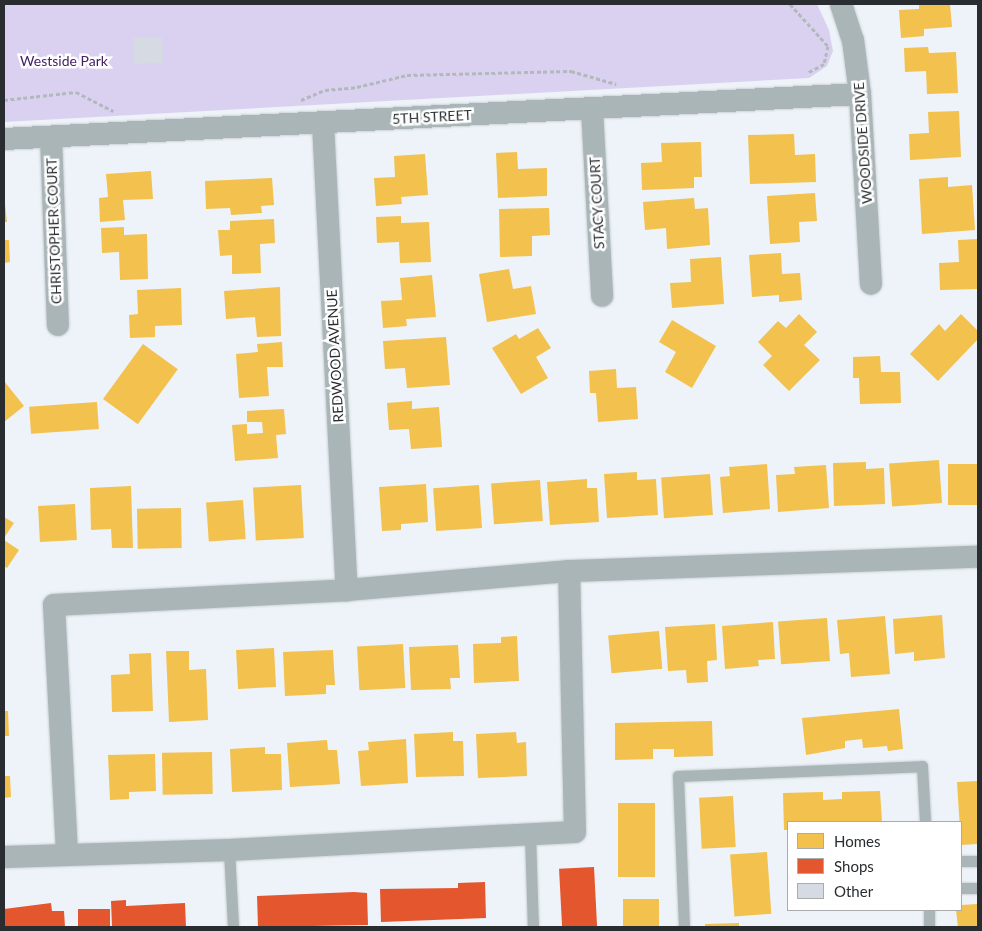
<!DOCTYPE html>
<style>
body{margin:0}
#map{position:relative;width:982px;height:931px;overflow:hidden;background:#edf3f8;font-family:Lato,sans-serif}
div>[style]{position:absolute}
.green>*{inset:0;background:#dad1f0}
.homes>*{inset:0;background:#f2c14e;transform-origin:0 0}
.shops>*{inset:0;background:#e4572e;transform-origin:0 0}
.building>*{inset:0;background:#d5dae3;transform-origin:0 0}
.path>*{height:3px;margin-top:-1.5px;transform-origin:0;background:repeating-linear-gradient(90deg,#b1b9bc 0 4px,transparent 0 6.5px)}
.roads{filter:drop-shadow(0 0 1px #cbcfd3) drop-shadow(0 0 1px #cbcfd3)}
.service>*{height:11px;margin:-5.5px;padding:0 5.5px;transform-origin:5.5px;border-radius:5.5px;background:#a9b5b7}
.minor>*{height:22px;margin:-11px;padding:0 11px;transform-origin:11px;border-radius:11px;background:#a9b5b7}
span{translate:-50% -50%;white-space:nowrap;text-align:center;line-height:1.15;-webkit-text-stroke:5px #fff;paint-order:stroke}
.park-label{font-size:14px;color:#432068}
.street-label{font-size:14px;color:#292d30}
.frame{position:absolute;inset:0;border:5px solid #292d30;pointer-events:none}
.legend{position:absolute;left:787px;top:821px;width:175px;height:90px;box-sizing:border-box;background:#fff;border:1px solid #a9abac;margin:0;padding:6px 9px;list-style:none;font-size:15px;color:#292d30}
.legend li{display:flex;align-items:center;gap:10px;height:25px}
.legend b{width:25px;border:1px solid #a9abac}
</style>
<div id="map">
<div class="green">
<div style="clip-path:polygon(4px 4px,817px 4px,829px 30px,833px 51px,827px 66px,809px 78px,4px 122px)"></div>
</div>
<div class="homes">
<div style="clip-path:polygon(919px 4px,950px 4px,952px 27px,924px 29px,924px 36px,901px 38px,899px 10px,919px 9px)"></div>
<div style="clip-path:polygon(928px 47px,929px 53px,956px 52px,958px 93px,927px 94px,926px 71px,905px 72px,904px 48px)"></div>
<div style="clip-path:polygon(959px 111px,961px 157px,910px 160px,909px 134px,929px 133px,928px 112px)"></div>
<div style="clip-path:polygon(794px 134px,795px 155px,815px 154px,816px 182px,750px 184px,748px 135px)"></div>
<div style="clip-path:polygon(701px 142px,702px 177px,694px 177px,694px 188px,642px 190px,641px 163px,662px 162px,661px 143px)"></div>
<div style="clip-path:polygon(517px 152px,518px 169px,547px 168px,547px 196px,498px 198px,496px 153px)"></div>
<div style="clip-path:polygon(425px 154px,428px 195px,401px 197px,402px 204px,376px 206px,374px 178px,395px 177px,394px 156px)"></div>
<div style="clip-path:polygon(151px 171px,153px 199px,123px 200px,125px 220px,100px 222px,99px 198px,108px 197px,106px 174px)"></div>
<div style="clip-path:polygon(948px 177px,948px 187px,972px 185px,975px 230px,922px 234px,919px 179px)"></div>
<div style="clip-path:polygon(272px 178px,274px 205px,261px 206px,262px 213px,231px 215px,230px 208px,206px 209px,205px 181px)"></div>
<div style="clip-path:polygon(815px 193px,817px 221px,799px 222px,800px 242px,770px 244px,767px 196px)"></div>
<div style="clip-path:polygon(4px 195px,7px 222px,4px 222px)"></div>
<div style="clip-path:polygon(694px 198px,695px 209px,708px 208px,710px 245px,667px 249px,666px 228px,645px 230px,643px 202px)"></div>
<div style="clip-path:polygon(549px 208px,550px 235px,532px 236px,532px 256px,500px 257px,499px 209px)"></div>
<div style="clip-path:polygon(401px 216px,401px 223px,429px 222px,431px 262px,400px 263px,399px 242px,377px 243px,376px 217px)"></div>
<div style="clip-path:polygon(274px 219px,275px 243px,260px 244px,261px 273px,232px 274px,232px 255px,220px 256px,218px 230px,230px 230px,230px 221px)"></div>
<div style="clip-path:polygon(124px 227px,124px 235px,147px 234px,148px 279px,120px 280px,119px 252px,102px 253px,101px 228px)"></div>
<div style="clip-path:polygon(978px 239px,978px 289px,940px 290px,939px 263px,959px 262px,958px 240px)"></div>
<div style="clip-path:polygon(4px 240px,9px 240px,10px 262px,4px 263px)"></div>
<div style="clip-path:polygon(781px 253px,782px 274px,800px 273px,802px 300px,779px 302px,779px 295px,752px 297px,749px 255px)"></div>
<div style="clip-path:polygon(721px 257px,724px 304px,672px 308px,670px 283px,691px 282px,690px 259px)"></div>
<div style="clip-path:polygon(509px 269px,513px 289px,531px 286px,536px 314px,487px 322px,479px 274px)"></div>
<div style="clip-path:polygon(432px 275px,436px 317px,406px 319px,407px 326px,383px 328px,381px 301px,402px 300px,400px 278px)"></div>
<div style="clip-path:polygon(280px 287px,281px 336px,257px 337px,255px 317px,226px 319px,224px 291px)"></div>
<div style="clip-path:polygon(181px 288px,182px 325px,155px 326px,155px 337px,130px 338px,129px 315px,138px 314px,137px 290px)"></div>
<div style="clip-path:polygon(799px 314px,817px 332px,804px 345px,820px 360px,789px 391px,763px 365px,772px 356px,758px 342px,778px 321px,786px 328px)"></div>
<div style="clip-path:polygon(961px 314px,978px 331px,978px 339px,938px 381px,910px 354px,939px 324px,945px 331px)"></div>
<div style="clip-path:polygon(672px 320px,716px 346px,692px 388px,665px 372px,676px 352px,659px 342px)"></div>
<div style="clip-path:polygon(538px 328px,551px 348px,536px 357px,548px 378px,521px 394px,492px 348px,516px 334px,519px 339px)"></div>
<div style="clip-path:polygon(446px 337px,450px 385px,407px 388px,405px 368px,385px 369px,383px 341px)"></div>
<div style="clip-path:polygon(282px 342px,283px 367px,267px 367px,269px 396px,239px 398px,236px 354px,258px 352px,257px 344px)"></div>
<div style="left:143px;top:344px;width:43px;height:68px;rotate:36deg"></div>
<div style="clip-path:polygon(880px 356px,881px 372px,900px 372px,901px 403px,860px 404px,859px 378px,853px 378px,853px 357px)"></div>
<div style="clip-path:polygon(616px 369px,617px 388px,636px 387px,638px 419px,598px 422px,596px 393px,590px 393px,589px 371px)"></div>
<div style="clip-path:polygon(4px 381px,24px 406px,4px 422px)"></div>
<div style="clip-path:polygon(412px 401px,412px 409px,439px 407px,442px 447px,411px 449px,409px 429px,389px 430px,387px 403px)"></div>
<div style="left:97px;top:402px;width:27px;height:68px;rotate:86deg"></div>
<div style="clip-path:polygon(284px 409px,286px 434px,276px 435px,278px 458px,235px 461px,232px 425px,247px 424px,247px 434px,263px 433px,262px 422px,247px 422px,247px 411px)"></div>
<div style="left:939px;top:460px;width:43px;height:50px;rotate:86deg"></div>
<div style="clip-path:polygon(866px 462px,866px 469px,884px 468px,885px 504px,834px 506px,833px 463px)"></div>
<div style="clip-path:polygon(767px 464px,770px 509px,723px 513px,720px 477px,730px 476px,729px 467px)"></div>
<div style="left:978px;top:464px;width:41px;height:30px;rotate:90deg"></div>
<div style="clip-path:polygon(826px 465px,829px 508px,778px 512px,776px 475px,795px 474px,794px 467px)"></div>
<div style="clip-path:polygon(637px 472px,637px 480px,656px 479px,658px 515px,607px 518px,604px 474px)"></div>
<div style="left:710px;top:474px;width:41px;height:49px;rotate:86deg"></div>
<div style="clip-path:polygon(587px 479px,587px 488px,597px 488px,599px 522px,550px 525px,547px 482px)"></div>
<div style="left:540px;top:480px;width:41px;height:49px;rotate:86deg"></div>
<div style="clip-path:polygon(426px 484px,428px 522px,401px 524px,401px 530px,382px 531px,379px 487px)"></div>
<div style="left:301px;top:485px;width:53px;height:48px;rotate:87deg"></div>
<div style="left:479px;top:485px;width:43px;height:46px;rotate:86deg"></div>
<div style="clip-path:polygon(131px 486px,133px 548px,112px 548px,111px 529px,91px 530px,90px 488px)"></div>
<div style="left:243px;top:500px;width:39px;height:37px;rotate:86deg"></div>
<div style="left:75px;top:504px;width:36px;height:37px;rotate:87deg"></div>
<div style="left:181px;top:508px;width:40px;height:44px;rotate:89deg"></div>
<div style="clip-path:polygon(4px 517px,14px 523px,4px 538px)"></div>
<div style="clip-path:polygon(4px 540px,19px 550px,7px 568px,4px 566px)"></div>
<div style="clip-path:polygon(942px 615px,945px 658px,914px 661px,914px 652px,895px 654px,893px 619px)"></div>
<div style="clip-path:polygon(885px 616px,890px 674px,851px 677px,849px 653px,840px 654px,837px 620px)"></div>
<div style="left:827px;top:618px;width:43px;height:49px;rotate:86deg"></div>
<div style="clip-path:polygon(773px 622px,775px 659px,758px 660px,759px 666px,725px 669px,722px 626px)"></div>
<div style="clip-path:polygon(715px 624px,717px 660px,707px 661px,708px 682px,687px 683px,686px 670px,668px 671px,665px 627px)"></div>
<div style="left:659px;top:631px;width:38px;height:51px;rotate:85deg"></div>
<div style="clip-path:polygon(517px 636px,519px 681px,474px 683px,473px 644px,501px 643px,501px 637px)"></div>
<div style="left:403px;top:644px;width:44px;height:46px;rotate:87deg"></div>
<div style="clip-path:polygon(458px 645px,460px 678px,450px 678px,451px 689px,411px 690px,409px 647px)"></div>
<div style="left:274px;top:648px;width:39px;height:38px;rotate:87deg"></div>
<div style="clip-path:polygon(333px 650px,335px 685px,326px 685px,326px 694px,285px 696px,283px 652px)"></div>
<div style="clip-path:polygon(166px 651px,189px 651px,189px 670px,206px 669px,208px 720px,169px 722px)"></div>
<div style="clip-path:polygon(151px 653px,153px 711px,112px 712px,111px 675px,130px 674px,129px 654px)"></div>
<div style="clip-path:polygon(899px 709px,903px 749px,888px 751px,887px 746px,863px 748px,862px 739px,845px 741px,845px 748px,806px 755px,802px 718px)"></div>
<div style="clip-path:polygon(4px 711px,8px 711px,9px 736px,4px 736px)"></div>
<div style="clip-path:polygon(712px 721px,713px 756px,674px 757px,674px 749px,653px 749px,653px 759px,615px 760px,615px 723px)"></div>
<div style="clip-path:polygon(453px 732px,453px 741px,463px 741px,464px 776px,416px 777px,414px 734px)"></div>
<div style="clip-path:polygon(516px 732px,517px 743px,526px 742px,527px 776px,478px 778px,476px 734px)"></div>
<div style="clip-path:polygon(406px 739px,408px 783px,361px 786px,358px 751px,369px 750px,368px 742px)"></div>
<div style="clip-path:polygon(327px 740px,328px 750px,337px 750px,340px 784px,290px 787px,287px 743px)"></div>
<div style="clip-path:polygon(265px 747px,265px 754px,281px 754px,282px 790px,232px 792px,230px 749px)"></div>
<div style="left:212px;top:752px;width:42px;height:50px;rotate:89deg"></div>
<div style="clip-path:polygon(155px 754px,156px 791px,129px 792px,129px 799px,110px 800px,108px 755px)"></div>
<div style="clip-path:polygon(4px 776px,10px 776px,11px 797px,4px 798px)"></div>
<div style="clip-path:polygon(978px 781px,978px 844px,961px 845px,957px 782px)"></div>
<div style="clip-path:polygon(880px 791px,882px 822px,788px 822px,788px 830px,784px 830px,783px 793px,823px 792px,823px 800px,842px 799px,842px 792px)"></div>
<div style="left:733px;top:796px;width:51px;height:34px;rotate:87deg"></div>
<div style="left:655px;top:803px;width:74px;height:37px;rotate:90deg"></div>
<div style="left:767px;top:852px;width:62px;height:37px;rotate:86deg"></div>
<div style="left:659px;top:899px;width:28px;height:36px;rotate:90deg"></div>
<div style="clip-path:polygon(978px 904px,978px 927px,958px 927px,956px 910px,961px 910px,961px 905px)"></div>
<div style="clip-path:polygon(739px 923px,739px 927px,705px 927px,705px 924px)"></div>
</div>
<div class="shops">
<div style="left:594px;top:867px;width:60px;height:35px;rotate:87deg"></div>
<div style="clip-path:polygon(485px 882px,486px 918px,381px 922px,380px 889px,458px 888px,458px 883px)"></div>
<div style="clip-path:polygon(354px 892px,367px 893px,368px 925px,258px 927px,257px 896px)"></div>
<div style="clip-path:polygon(126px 900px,126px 906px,185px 903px,186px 927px,112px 927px,111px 901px)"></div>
<div style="clip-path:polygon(51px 903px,52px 911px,64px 911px,65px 927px,4px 927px,4px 909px)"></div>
<div style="left:110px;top:909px;width:18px;height:32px;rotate:90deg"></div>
</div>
<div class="building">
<div style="left:162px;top:37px;width:26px;height:29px;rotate:88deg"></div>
</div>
<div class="path">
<div style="left:790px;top:4px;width:57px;rotate:47.9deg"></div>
<div style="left:828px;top:46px;width:18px;rotate:103deg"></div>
<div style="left:824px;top:64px;width:19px;rotate:152deg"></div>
<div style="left:4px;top:100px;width:72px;rotate:-6.3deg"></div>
<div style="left:76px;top:92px;width:42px;rotate:27.2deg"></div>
<div style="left:301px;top:100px;width:26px;rotate:-23deg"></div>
<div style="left:325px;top:90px;width:32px;rotate:-5deg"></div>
<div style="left:357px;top:87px;width:51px;rotate:-13.5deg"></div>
<div style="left:407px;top:75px;width:164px;rotate:-1.4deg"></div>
<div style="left:571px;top:71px;width:47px;rotate:16.1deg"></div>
</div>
<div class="roads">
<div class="service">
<div style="left:530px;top:834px;width:93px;rotate:88.2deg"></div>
<div style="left:229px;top:850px;width:77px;rotate:87deg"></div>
<div style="left:961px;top:861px;width:17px"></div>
<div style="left:961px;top:888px;width:17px"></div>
<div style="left:929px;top:910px;width:17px;rotate:90deg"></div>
<div style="left:684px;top:927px;width:151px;rotate:-92.3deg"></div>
<div style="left:678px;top:776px;width:244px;rotate:-2.3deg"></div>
<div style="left:922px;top:766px;width:56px;rotate:86.9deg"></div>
</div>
<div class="minor">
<div style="left:841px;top:4px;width:38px;rotate:72deg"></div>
<div style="left:853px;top:40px;width:54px;rotate:82.6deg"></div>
<div style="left:860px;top:94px;width:190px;rotate:86.7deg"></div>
<div style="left:592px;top:109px;width:187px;rotate:86.9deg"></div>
<div style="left:323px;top:123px;width:468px;rotate:87.1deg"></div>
<div style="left:51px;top:137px;width:188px;rotate:87.9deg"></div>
<div style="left:4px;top:139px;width:857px;rotate:-3.01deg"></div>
<div style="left:67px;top:853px;width:248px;rotate:-93deg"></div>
<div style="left:54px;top:605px;width:293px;rotate:-2.9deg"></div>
<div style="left:347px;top:590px;width:223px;rotate:-4.9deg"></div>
<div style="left:569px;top:571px;width:409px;rotate:-2deg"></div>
<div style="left:4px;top:857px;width:225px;rotate:-1.8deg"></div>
<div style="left:229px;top:850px;width:346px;rotate:-3deg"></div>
<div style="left:575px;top:832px;width:261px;rotate:-91.3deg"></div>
</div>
</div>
<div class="park-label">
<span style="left:64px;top:61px">Westside Park</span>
</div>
<div class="street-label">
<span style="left:432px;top:117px;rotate:-3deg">5TH STREET</span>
<span style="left:863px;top:143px;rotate:-94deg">WOODSIDE DRIVE</span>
<span style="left:597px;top:203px;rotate:-93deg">STACY COURT</span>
<span style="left:54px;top:231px;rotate:-92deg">CHRISTOPHER COURT</span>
<span style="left:335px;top:356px;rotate:-93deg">REDWOOD AVENUE</span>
</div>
<div class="frame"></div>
<ul class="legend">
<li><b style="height:14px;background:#f2c14e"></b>Homes</li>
<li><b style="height:14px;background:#e4572e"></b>Shops</li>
<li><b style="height:14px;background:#d5dae3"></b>Other</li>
</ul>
</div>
